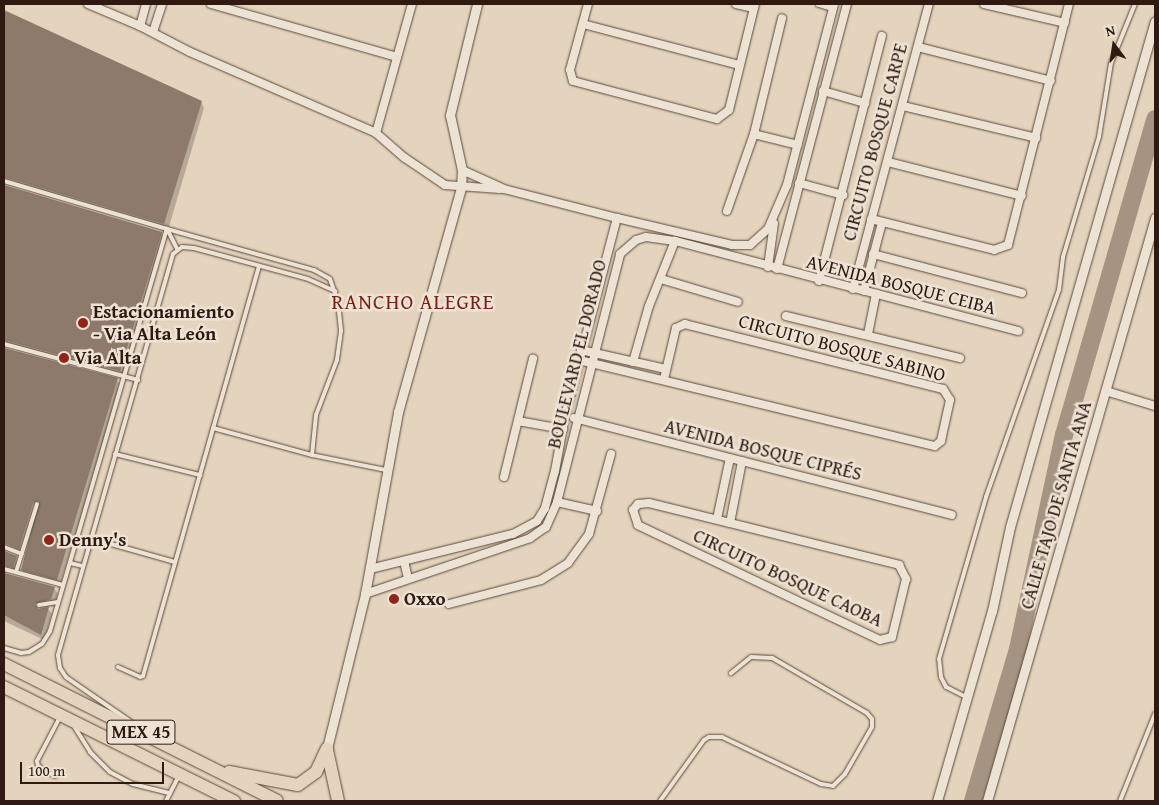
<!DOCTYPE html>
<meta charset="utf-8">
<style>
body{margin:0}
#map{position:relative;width:1159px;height:805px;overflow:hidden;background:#e4d4bd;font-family:"Gentium Book Plus",serif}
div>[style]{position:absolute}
.shadow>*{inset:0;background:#0003}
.river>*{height:18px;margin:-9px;padding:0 9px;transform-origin:9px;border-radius:9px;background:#a69483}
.building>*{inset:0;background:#8d7a6a}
.roads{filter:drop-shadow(0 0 1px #5c483c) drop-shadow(0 0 1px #5c483c)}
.service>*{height:4px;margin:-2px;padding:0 2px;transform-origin:2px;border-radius:2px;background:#ede3d4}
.pedestrian>*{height:5.5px;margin:-2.75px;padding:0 2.75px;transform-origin:2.75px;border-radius:2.75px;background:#ede3d4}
.minor>*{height:8px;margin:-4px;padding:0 4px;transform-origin:4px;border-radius:4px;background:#ede3d4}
.tertiary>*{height:9px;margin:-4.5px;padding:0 4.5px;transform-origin:4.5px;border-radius:4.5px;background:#ede3d4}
.trunk>*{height:12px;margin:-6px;padding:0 6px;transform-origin:6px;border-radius:6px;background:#e4d4bd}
.dots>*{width:14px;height:14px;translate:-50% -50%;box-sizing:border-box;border:2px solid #ede3d4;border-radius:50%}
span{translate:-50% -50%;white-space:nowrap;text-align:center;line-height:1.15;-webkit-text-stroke:5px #ede3d4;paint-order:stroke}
.shield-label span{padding:1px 4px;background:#ede3d4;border:1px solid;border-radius:4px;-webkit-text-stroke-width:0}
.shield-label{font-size:18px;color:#2f1911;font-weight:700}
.street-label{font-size:19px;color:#2f1911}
.poi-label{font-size:19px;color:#2f1911;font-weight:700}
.left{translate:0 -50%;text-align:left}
.quarter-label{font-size:21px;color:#7a1f14;letter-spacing:1px}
.frame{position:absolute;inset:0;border:5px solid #2f1911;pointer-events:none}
.north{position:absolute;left:1089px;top:20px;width:50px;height:50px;-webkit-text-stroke:4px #ede3d4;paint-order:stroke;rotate:346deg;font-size:14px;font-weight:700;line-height:20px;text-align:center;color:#2f1911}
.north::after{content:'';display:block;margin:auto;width:18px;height:22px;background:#2f1911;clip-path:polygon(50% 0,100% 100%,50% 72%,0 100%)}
.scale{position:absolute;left:20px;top:762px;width:144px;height:22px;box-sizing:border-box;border:2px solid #2f1911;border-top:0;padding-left:6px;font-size:15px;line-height:18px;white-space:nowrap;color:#2f1911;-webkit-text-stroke:4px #ede3d4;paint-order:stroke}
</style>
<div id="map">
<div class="shadow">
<div style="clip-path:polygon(4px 11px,201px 102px,204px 108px,168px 230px,9px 183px,4px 185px)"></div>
<div style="clip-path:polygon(4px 186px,161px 233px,165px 239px,123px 377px,9px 346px,4px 348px)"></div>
<div style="clip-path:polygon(4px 349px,117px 380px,121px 386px,60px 585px,25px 575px,22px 569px,41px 507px,36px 509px,22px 554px,9px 549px,4px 552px)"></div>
<div style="clip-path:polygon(4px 552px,16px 557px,20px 563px,17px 573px,6px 571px,5px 574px,54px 588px,58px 594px,54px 605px,47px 607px,52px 614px,44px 640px,4px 621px)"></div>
</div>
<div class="river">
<div style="left:973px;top:801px;width:159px;rotate:-73.5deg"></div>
<div style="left:1018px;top:649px;width:219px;rotate:-77.9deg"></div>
<div style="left:1064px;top:435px;width:329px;rotate:-73.9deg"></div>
</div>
<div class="building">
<div style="clip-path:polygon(4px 10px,202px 101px,164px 224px,4px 177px)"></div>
<div style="clip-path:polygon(4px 185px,162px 232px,120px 371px,4px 340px)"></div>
<div style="clip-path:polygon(4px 348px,118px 378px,57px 580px,21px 570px,39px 501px,33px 503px,19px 549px,4px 543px)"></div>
<div style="clip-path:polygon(4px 551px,17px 556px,13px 568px,4px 565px)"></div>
<div style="clip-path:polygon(4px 573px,55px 587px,51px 599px,35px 604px,38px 609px,49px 607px,41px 635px,4px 615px)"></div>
</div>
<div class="roads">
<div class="service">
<div style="left:4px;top:181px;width:170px;rotate:16.4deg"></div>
<div style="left:167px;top:229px;width:22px;rotate:63deg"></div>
<div style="left:144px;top:309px;width:14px;rotate:17deg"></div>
<div style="left:4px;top:344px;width:139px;rotate:15deg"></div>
<div style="left:213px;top:428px;width:103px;rotate:15.3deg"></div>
<div style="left:115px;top:454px;width:88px;rotate:13.9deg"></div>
<div style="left:90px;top:538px;width:88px;rotate:15.8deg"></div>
<div style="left:4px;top:547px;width:19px;rotate:21deg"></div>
<div style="left:70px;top:563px;width:12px;rotate:14deg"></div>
<div style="left:4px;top:569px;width:61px;rotate:15.2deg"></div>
<div style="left:16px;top:572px;width:71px;rotate:-72.8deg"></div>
<div style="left:39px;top:605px;width:19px;rotate:-9deg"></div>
<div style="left:4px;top:648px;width:18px;rotate:16deg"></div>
<div style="left:21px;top:653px;width:8px;rotate:-7deg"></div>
<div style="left:29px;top:652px;width:15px;rotate:-32deg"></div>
<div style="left:42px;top:644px;width:15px;rotate:-58deg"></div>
<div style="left:50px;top:631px;width:419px;rotate:-73.8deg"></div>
<div style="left:167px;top:229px;width:153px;rotate:15.6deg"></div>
<div style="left:314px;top:270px;width:18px;rotate:29deg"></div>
<div style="left:330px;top:279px;width:24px;rotate:71deg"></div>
<div style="left:338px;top:302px;width:29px;rotate:84deg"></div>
<div style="left:341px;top:331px;width:29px;rotate:98deg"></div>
<div style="left:337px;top:360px;width:59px;rotate:110.9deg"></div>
<div style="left:316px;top:415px;width:40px;rotate:95.7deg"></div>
<div style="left:312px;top:455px;width:76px;rotate:11.5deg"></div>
<div style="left:118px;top:667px;width:24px;rotate:24deg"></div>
<div style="left:140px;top:677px;width:3px;rotate:-18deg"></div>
<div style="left:143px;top:676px;width:426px;rotate:-74.2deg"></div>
<div style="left:966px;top:697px;width:22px;rotate:-153deg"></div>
<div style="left:946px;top:687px;width:11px;rotate:-117deg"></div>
<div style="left:941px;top:677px;width:18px;rotate:-96deg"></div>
<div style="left:939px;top:659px;width:169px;rotate:-73.8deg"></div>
<div style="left:986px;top:497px;width:219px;rotate:-70.6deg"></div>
<div style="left:1059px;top:290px;width:33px;rotate:-83deg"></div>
<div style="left:1063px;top:257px;width:125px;rotate:-73.3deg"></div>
<div style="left:1099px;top:137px;width:75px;rotate:-80.8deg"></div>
<div style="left:1111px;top:63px;width:64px;rotate:-67.9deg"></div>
<div style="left:131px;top:722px;width:79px;rotate:-145.3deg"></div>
<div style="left:66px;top:677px;width:11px;rotate:-124deg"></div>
<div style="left:60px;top:668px;width:13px;rotate:-99deg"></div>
<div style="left:58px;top:655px;width:417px;rotate:-74deg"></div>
<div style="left:173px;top:254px;width:11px;rotate:-38deg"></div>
<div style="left:182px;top:247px;width:12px;rotate:5deg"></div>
<div style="left:194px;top:248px;width:118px;rotate:15.2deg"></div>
<div style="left:308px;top:279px;width:30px;rotate:24deg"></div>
<div style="left:74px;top:726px;width:31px;rotate:58deg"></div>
<div style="left:90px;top:752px;width:28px;rotate:45deg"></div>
<div style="left:110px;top:772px;width:26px;rotate:28deg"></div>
<div style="left:133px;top:784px;width:38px;rotate:14deg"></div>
<div style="left:55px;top:776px;width:20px;rotate:-150deg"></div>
<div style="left:38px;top:766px;width:5px;rotate:-101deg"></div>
<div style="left:37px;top:761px;width:50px;rotate:-62.4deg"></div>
<div style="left:166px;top:801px;width:28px;rotate:-63deg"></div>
<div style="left:660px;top:801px;width:75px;rotate:-54.2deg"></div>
<div style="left:704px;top:740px;width:6px;rotate:-31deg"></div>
<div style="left:709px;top:737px;width:13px"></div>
<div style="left:722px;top:737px;width:110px;rotate:25.4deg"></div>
<div style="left:821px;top:784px;width:12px;rotate:9deg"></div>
<div style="left:833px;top:786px;width:17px;rotate:-45deg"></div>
<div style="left:845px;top:774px;width:54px;rotate:-60.1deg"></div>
<div style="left:872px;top:727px;width:8px;rotate:-90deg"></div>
<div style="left:872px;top:719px;width:8px;rotate:-130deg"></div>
<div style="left:867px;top:713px;width:110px;rotate:-149.9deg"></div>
<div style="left:772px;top:658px;width:21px;rotate:-177deg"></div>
<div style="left:751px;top:657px;width:26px;rotate:141deg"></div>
<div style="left:1120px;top:801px;width:94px;rotate:-68.1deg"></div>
</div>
<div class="pedestrian">
<div style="left:819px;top:4px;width:15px;rotate:16deg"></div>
</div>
<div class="minor">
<div style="left:88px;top:4px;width:56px;rotate:22.9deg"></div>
<div style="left:146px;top:4px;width:23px;rotate:105deg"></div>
<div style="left:140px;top:26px;width:56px;rotate:27.5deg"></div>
<div style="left:190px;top:52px;width:203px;rotate:23.5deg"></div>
<div style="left:376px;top:133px;width:38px;rotate:41deg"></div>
<div style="left:405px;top:158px;width:48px;rotate:34deg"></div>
<div style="left:445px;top:185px;width:55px;rotate:4.2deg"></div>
<div style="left:211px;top:4px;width:193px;rotate:15.9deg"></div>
<div style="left:588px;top:4px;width:68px;rotate:105.3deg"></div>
<div style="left:570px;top:70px;width:11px;rotate:75deg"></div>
<div style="left:573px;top:81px;width:149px;rotate:14.8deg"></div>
<div style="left:717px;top:119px;width:15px;rotate:-37deg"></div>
<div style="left:729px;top:110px;width:109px;rotate:-76.2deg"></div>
<div style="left:736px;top:4px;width:17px;rotate:13deg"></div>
<div style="left:984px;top:4px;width:83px;rotate:13.2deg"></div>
<div style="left:583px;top:24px;width:161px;rotate:14.7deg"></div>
<div style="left:153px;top:32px;width:29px;rotate:-72deg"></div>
<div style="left:918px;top:47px;width:137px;rotate:14.3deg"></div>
<div style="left:823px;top:91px;width:44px;rotate:15.9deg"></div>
<div style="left:903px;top:106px;width:137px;rotate:13.5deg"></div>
<div style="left:376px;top:133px;width:134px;rotate:-74.4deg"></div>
<div style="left:754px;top:134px;width:45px;rotate:14deg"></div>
<div style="left:888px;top:162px;width:138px;rotate:14.2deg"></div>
<div style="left:462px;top:170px;width:46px;rotate:24.3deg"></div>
<div style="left:504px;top:189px;width:117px;rotate:14.4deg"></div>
<div style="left:617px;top:218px;width:118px;rotate:13.2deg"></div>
<div style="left:732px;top:245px;width:18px"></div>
<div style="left:750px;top:245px;width:24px;rotate:-42deg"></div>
<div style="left:768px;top:229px;width:48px;rotate:-66.6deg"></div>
<div style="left:787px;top:185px;width:187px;rotate:-75.4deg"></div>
<div style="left:799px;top:183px;width:46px;rotate:15.3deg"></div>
<div style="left:727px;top:211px;width:82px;rotate:-70.7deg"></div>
<div style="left:754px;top:134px;width:119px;rotate:-76.4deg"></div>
<div style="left:871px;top:219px;width:127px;rotate:14.1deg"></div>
<div style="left:994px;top:250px;width:15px;rotate:-20deg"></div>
<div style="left:1008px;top:245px;width:249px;rotate:-75.8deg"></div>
<div style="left:873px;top:254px;width:154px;rotate:14.7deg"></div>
<div style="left:768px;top:267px;width:44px;rotate:-82.2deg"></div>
<div style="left:777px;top:269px;width:274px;rotate:-75.2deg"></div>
<div style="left:661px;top:279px;width:80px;rotate:16.6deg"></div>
<div style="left:819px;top:281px;width:253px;rotate:-75.6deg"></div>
<div style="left:853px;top:289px;width:295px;rotate:-75.1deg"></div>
<div style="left:864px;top:291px;width:70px;rotate:-75.2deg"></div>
<div style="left:786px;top:316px;width:179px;rotate:13.6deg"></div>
<div style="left:868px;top:334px;width:41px;rotate:-78.7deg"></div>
<div style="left:581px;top:350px;width:87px;rotate:12.6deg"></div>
<div style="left:579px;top:360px;width:366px;rotate:13.6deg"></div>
<div style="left:935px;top:446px;width:8px;rotate:-40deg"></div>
<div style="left:941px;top:441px;width:42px;rotate:-77.6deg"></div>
<div style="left:950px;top:400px;width:13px;rotate:-122deg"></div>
<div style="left:943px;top:389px;width:266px;rotate:-165.9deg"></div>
<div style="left:685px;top:324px;width:10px;rotate:156deg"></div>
<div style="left:676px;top:328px;width:52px;rotate:103.2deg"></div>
<div style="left:633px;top:362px;width:58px;rotate:-74.1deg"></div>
<div style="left:649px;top:306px;width:70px;rotate:-68.2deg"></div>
<div style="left:1106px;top:391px;width:51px;rotate:17deg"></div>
<div style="left:574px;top:418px;width:390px;rotate:14.4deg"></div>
<div style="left:518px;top:421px;width:46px;rotate:10.1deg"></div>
<div style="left:504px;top:477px;width:122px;rotate:-76.2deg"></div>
<div style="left:557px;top:502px;width:41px;rotate:12.7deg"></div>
<div style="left:649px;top:503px;width:258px;rotate:13.9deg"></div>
<div style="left:899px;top:565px;width:16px;rotate:63deg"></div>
<div style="left:906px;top:579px;width:60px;rotate:103.6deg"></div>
<div style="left:892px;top:637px;width:12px;rotate:166deg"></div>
<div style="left:880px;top:640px;width:268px;rotate:-154.6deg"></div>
<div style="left:638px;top:525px;width:16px;rotate:-108deg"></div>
<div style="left:633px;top:510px;width:8px;rotate:-50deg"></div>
<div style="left:638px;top:504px;width:11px;rotate:-5deg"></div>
<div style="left:717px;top:519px;width:62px;rotate:-78deg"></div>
<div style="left:730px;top:523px;width:63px;rotate:-79deg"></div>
<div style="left:404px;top:561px;width:18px;rotate:77deg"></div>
<div style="left:370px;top:569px;width:147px;rotate:-13.8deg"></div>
<div style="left:513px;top:534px;width:27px;rotate:-28deg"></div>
<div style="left:537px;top:521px;width:15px;rotate:-58deg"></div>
<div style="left:545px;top:508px;width:38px;rotate:-75deg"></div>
<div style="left:555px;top:471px;width:56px;rotate:-79.7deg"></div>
<div style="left:565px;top:416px;width:205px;rotate:-75.3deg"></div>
<div style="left:365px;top:594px;width:174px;rotate:-18.7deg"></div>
<div style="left:530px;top:538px;width:19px;rotate:-35deg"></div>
<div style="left:546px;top:527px;width:27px;rotate:-66deg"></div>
<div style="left:557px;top:502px;width:256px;rotate:-75.7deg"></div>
<div style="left:620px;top:254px;width:21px;rotate:-41deg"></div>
<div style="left:636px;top:240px;width:10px;rotate:-17deg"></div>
<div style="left:646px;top:237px;width:29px;rotate:8deg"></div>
<div style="left:675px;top:241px;width:355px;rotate:14.7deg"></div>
<div style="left:449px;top:604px;width:95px;rotate:-14.6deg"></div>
<div style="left:541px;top:580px;width:32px;rotate:-32deg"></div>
<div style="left:568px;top:563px;width:36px;rotate:-54deg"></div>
<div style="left:589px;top:534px;width:83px;rotate:-74.6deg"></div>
</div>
<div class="tertiary">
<div style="left:327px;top:748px;width:159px;rotate:-76.1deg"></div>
<div style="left:365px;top:594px;width:185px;rotate:-79.7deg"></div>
<div style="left:398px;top:412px;width:233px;rotate:-74.3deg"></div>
<div style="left:461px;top:188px;width:18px;rotate:-87deg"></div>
<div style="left:462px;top:170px;width:56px;rotate:-102.3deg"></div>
<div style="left:450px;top:115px;width:114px;rotate:-76.3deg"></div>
<div style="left:937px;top:801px;width:198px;rotate:-73.9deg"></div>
<div style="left:992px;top:611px;width:86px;rotate:-77.9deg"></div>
<div style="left:1010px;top:527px;width:526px;rotate:-74.01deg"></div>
<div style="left:987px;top:801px;width:607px;rotate:-73.92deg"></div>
</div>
<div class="trunk">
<div style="left:4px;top:664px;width:305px;rotate:26.6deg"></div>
<div style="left:4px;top:687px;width:257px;rotate:26.4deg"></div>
<div style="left:327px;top:750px;width:52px;rotate:77.8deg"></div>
<div style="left:229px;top:772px;width:70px;rotate:10.7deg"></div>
<div style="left:298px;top:785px;width:22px;rotate:-36deg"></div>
<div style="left:316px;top:772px;width:26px;rotate:-65deg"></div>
</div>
</div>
<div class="dots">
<div style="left:83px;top:323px;background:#8f2418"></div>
<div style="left:64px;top:358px;background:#8f2418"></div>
<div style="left:49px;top:540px;background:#8f2418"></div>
<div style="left:394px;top:599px;background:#8f2418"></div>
</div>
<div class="shield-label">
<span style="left:141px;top:732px">MEX 45</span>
</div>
<div class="street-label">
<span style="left:875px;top:142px;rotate:-75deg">CIRCUITO BOSQUE CARPE</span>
<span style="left:901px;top:285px;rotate:14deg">AVENIDA BOSQUE CEIBA</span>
<span style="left:842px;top:348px;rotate:15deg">CIRCUITO BOSQUE SABINO</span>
<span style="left:577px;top:354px;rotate:-76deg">BOULEVARD EL DORADO</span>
<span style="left:763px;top:450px;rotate:14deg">AVENIDA BOSQUE CIPRÉS</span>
<span style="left:1056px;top:505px;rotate:-74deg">CALLE TAJO DE SANTA ANA</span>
<span style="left:788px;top:578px;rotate:25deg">CIRCUITO BOSQUE CAOBA</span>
</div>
<div class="poi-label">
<span class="left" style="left:93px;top:323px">Estacionamiento<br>- Via Alta León</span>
<span class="left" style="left:74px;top:358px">Via Alta</span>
<span class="left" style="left:59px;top:540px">Denny's</span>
<span class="left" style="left:404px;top:599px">Oxxo</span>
</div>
<div class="quarter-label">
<span style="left:413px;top:302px">RANCHO ALEGRE</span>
</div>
<div class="frame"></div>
<div class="north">N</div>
<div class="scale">100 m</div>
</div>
